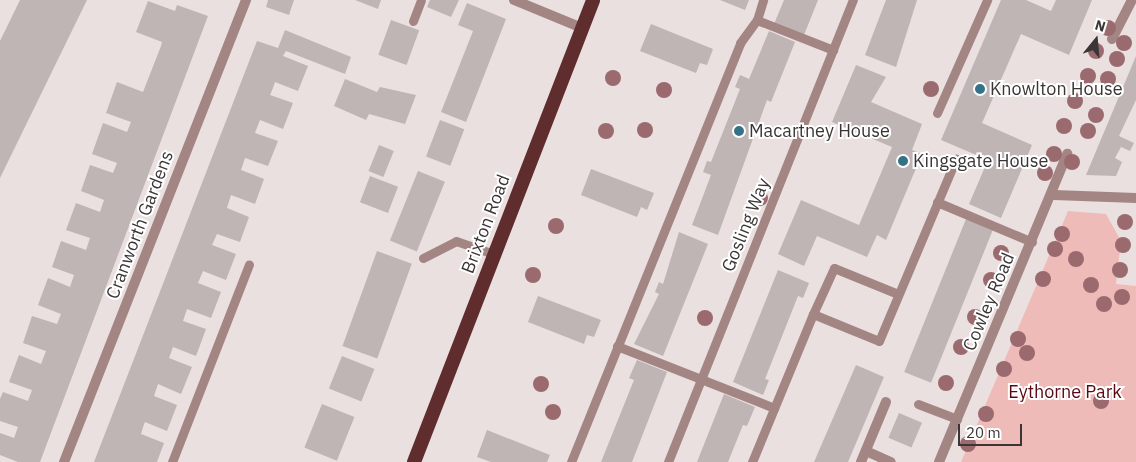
<!DOCTYPE html>
<style>
body{margin:0}
#map{position:relative;width:1136px;height:462px;overflow:hidden;background:#eae0df;font-family:"IBM Plex Sans",sans-serif}
div>[style]{position:absolute}
.green>*{inset:0;background:#efbbb9}
.building>*{inset:0;background:#beb5b4;transform-origin:0 0}
.service>*{height:9px;margin:-4.5px;padding:0 4.5px;transform-origin:4.5px;border-radius:4.5px;background:#a38684}
.minor>*{height:10px;margin:-5px;padding:0 5px;transform-origin:5px;border-radius:5px;background:#a38684}
.trunk>*{height:14px;margin:-7px;padding:0 7px;transform-origin:7px;border-radius:7px;background:#5f2d2d}
.trees>*{width:16px;height:16px;margin:-8px;border-radius:50%;background:#9a6a6f}
.dots>*{width:14px;height:14px;translate:-50% -50%;box-sizing:border-box;border:2px solid #fff;border-radius:50%}
span{translate:-50% -50%;white-space:nowrap;text-align:center;line-height:1.15;-webkit-text-stroke:4px #fff;paint-order:stroke}
.poi-label{font-size:18px;color:#3a3636}
.left{translate:0 -50%;text-align:left}
.street-label{font-size:18px;color:#3a3636}
.park-label{font-size:18px;color:#580913}
.north{position:absolute;left:1071px;top:15px;width:50px;height:50px;-webkit-text-stroke:4px #fff;paint-order:stroke;rotate:17deg;font-size:14px;font-weight:700;line-height:20px;text-align:center;color:#3a3636}
.north::after{content:'';display:block;margin:auto;width:18px;height:22px;background:#3a3636;clip-path:polygon(50% 0,100% 100%,50% 72%,0 100%)}
.scale{position:absolute;left:958px;top:424px;width:64px;height:22px;box-sizing:border-box;border:2px solid #3a3636;border-top:0;padding-left:6px;font-size:15px;line-height:18px;white-space:nowrap;color:#3a3636;-webkit-text-stroke:4px #fff;paint-order:stroke}
</style>
<div id="map">
<div class="green">
<div style="clip-path:polygon(1068px 211px,1106px 214px,1121px 241px,1116px 284px,1136px 286px,1136px 462px,961px 462px)"></div>
</div>
<div class="building">
<div style="clip-path:polygon(20px 0,87px 0,0 178px,0 41px)"></div>
<div style="clip-path:polygon(268px 0,294px 0,289px 15px,266px 7px)"></div>
<div style="clip-path:polygon(355px 0,381px 0,378px 9px)"></div>
<div style="clip-path:polygon(430px 0,459px 0,451px 17px,427px 7px)"></div>
<div style="clip-path:polygon(720px 0,749px 0,745px 10px)"></div>
<div style="clip-path:polygon(784px 0,818px 0,804px 35px,774px 24px)"></div>
<div style="clip-path:polygon(886px 0,917px 0,896px 67px,865px 55px)"></div>
<div style="clip-path:polygon(1001px 0,1026px 0,1051px 11px,1056px 0,1092px 0,1069px 55px,1021px 34px,982px 123px,1032px 145px,1001px 218px,969px 204px,988px 160px,941px 140px)"></div>
<div style="clip-path:polygon(148px 1px,175px 11px,177px 5px,208px 16px,40px 462px,18px 462px,0 455px,0 433px,14px 438px,18px 427px,0 421px,0 399px,3px 392px,28px 401px,32px 390px,9px 382px,19px 355px,41px 364px,46px 351px,23px 343px,32px 316px,57px 324px,61px 314px,38px 305px,48px 278px,70px 287px,74px 275px,52px 267px,61px 241px,86px 250px,90px 238px,66px 230px,76px 203px,100px 212px,104px 200px,81px 191px,90px 165px,113px 173px,117px 163px,92px 154px,103px 123px,127px 132px,131px 122px,106px 113px,117px 82px,143px 92px,161px 46px,162px 42px,136px 32px)"></div>
<div style="clip-path:polygon(467px 3px,506px 19px,466px 122px,441px 112px,473px 31px,458px 25px)"></div>
<div style="left:391px;top:20px;width:30px;height:37px;rotate:20deg"></div>
<div style="clip-path:polygon(651px 24px,713px 49px,707px 65px,700px 63px,696px 73px,640px 51px)"></div>
<div style="clip-path:polygon(285px 30px,351px 57px,345px 74px,286px 51px,283px 56px,308px 66px,298px 91px,275px 82px,273px 88px,270px 95px,293px 103px,283px 129px,260px 120px,258px 125px,255px 133px,278px 141px,268px 166px,245px 158px,241px 170px,264px 179px,255px 204px,231px 195px,227px 208px,249px 217px,240px 242px,217px 234px,212px 245px,236px 254px,226px 280px,203px 271px,198px 283px,221px 292px,211px 318px,187px 309px,183px 321px,206px 329px,196px 356px,173px 347px,169px 358px,192px 367px,181px 394px,158px 384px,154px 396px,177px 405px,167px 431px,145px 422px,143px 427px,141px 434px,164px 443px,157px 462px,94px 462px,257px 41px,278px 48px)"></div>
<div style="clip-path:polygon(769px 31px,795px 42px,771px 102px,767px 100px,718px 235px,692px 225px,711px 175px,703px 172px,707px 161px,711px 162px,740px 89px,735px 87px,740px 75px,749px 79px)"></div>
<div style="clip-path:polygon(1136px 56px,1136px 100px,1119px 136px,1134px 143px,1130px 151px,1121px 147px,1115px 158px,1122px 162px,1116px 176px,1086px 175px)"></div>
<div style="clip-path:polygon(856px 65px,886px 77px,871px 102px,922px 124px,912px 150px,922px 154px,886px 240px,877px 235px,867px 257px,817px 236px,804px 266px,778px 254px,801px 200px,859px 225px,892px 147px,832px 122px)"></div>
<div style="clip-path:polygon(345px 79px,377px 92px,380px 87px,416px 95px,405px 124px,369px 114px,366px 120px,334px 106px)"></div>
<div style="left:440px;top:120px;width:26px;height:39px;rotate:21deg"></div>
<div style="left:379px;top:145px;width:16px;height:28px;rotate:22deg"></div>
<div style="clip-path:polygon(591px 169px,654px 193px,647px 210px,641px 207px,637px 217px,581px 195px)"></div>
<div style="left:418px;top:171px;width:29px;height:75px;rotate:22deg"></div>
<div style="left:370px;top:176px;width:30px;height:28px;rotate:21deg"></div>
<div style="left:966px;top:219px;width:29px;height:165px;rotate:22deg"></div>
<div style="clip-path:polygon(679px 232px,708px 244px,663px 356px,634px 344px,659px 294px,655px 292px,659px 282px,663px 284px)"></div>
<div style="left:377px;top:251px;width:37px;height:101px;rotate:20deg"></div>
<div style="clip-path:polygon(778px 270px,809px 283px,803px 298px,798px 296px,765px 379px,769px 380px,763px 395px,733px 382px)"></div>
<div style="clip-path:polygon(538px 296px,601px 320px,594px 337px,587px 335px,584px 344px,528px 322px)"></div>
<div style="left:342px;top:356px;width:35px;height:35px;rotate:22deg"></div>
<div style="clip-path:polygon(637px 360px,667px 372px,632px 462px,601px 462px,634px 380px,629px 378px)"></div>
<div style="clip-path:polygon(856px 365px,884px 377px,848px 462px,814px 462px)"></div>
<div style="clip-path:polygon(724px 394px,755px 407px,747px 426px,743px 425px,728px 462px,697px 462px)"></div>
<div style="left:322px;top:404px;width:35px;height:47px;rotate:22deg"></div>
<div style="left:899px;top:413px;width:25px;height:27px;rotate:23deg"></div>
<div style="clip-path:polygon(487px 430px,550px 455px,547px 462px,491px 462px,477px 457px)"></div>
</div>
<div class="service">
<div style="left:757px;top:20px;width:82px;rotate:21.5deg"></div>
<div style="left:413px;top:21px;width:22px;rotate:-69deg"></div>
<div style="left:937px;top:113px;width:124px;rotate:-66.1deg"></div>
<div style="left:937px;top:202px;width:103px;rotate:22.8deg"></div>
<div style="left:423px;top:258px;width:37px;rotate:-27deg"></div>
<div style="left:456px;top:241px;width:40px;rotate:18.9deg"></div>
<div style="left:898px;top:294px;width:69px;rotate:-157.9deg"></div>
<div style="left:834px;top:268px;width:51px;rotate:114.5deg"></div>
<div style="left:813px;top:314px;width:71px;rotate:22.2deg"></div>
<div style="left:879px;top:341px;width:198px;rotate:-67.1deg"></div>
<div style="left:617px;top:346px;width:169px;rotate:21.5deg"></div>
<div style="left:918px;top:404px;width:42px;rotate:21deg"></div>
<div style="left:172px;top:462px;width:212px;rotate:-68.7deg"></div>
<div style="left:571px;top:462px;width:452px;rotate:-68deg"></div>
<div style="left:740px;top:43px;width:29px;rotate:-54deg"></div>
<div style="left:757px;top:20px;width:21px;rotate:-73deg"></div>
<div style="left:668px;top:462px;width:498px;rotate:-68.2deg"></div>
<div style="left:752px;top:462px;width:160px;rotate:-67.6deg"></div>
</div>
<div class="minor">
<div style="left:514px;top:0;width:74px;rotate:22.4deg"></div>
<div style="left:1112px;top:39px;width:44px;rotate:-62.9deg"></div>
<div style="left:1054px;top:195px;width:82px;rotate:2.1deg"></div>
<div style="left:866px;top:451px;width:27px;rotate:24deg"></div>
<div style="left:64px;top:462px;width:497px;rotate:-68.5deg"></div>
<div style="left:861px;top:462px;width:65px;rotate:-67.4deg"></div>
<div style="left:939px;top:462px;width:334px;rotate:-67.4deg"></div>
</div>
<div class="trunk">
<div style="left:414px;top:462px;width:495px;rotate:-68.8deg"></div>
</div>
<div class="trees">
<div style="left:1108px;top:28px"></div>
<div style="left:1124px;top:43px"></div>
<div style="left:1096px;top:51px"></div>
<div style="left:1117px;top:59px"></div>
<div style="left:1088px;top:76px"></div>
<div style="left:613px;top:78px"></div>
<div style="left:1108px;top:79px"></div>
<div style="left:931px;top:89px"></div>
<div style="left:664px;top:90px"></div>
<div style="left:1075px;top:101px"></div>
<div style="left:1096px;top:115px"></div>
<div style="left:1064px;top:126px"></div>
<div style="left:645px;top:130px"></div>
<div style="left:606px;top:131px"></div>
<div style="left:1088px;top:131px"></div>
<div style="left:1054px;top:154px"></div>
<div style="left:1072px;top:162px"></div>
<div style="left:1045px;top:173px"></div>
<div style="left:760px;top:198px"></div>
<div style="left:1125px;top:222px"></div>
<div style="left:556px;top:226px"></div>
<div style="left:1062px;top:234px"></div>
<div style="left:1123px;top:245px"></div>
<div style="left:1055px;top:249px"></div>
<div style="left:1001px;top:253px"></div>
<div style="left:1076px;top:259px"></div>
<div style="left:1120px;top:270px"></div>
<div style="left:533px;top:275px"></div>
<div style="left:1043px;top:279px"></div>
<div style="left:991px;top:280px"></div>
<div style="left:1091px;top:285px"></div>
<div style="left:1122px;top:297px"></div>
<div style="left:1104px;top:304px"></div>
<div style="left:975px;top:317px"></div>
<div style="left:705px;top:318px"></div>
<div style="left:1018px;top:339px"></div>
<div style="left:961px;top:347px"></div>
<div style="left:1027px;top:353px"></div>
<div style="left:1004px;top:369px"></div>
<div style="left:946px;top:383px"></div>
<div style="left:541px;top:384px"></div>
<div style="left:1101px;top:401px"></div>
<div style="left:553px;top:412px"></div>
<div style="left:986px;top:414px"></div>
<div style="left:968px;top:444px"></div>
</div>
<div class="dots">
<div style="left:980px;top:89px;background:#337287"></div>
<div style="left:739px;top:131px;background:#337287"></div>
<div style="left:903px;top:161px;background:#337287"></div>
</div>
<div class="poi-label">
<span class="left" style="left:990px;top:89px">Knowlton House</span>
<span class="left" style="left:749px;top:131px">Macartney House</span>
<span class="left" style="left:913px;top:161px">Kingsgate House</span>
</div>
<div class="street-label">
<span style="left:486px;top:224px;rotate:-69deg">Brixton Road</span>
<span style="left:140px;top:225px;rotate:-69deg">Cranworth Gardens</span>
<span style="left:746px;top:225px;rotate:-68deg">Gosling Way</span>
<span style="left:989px;top:302px;rotate:-67deg">Cowley Road</span>
</div>
<div class="park-label">
<span style="left:1065px;top:392px">Eythorne Park</span>
</div>
<div class="north">N</div>
<div class="scale">20 m</div>
</div>
